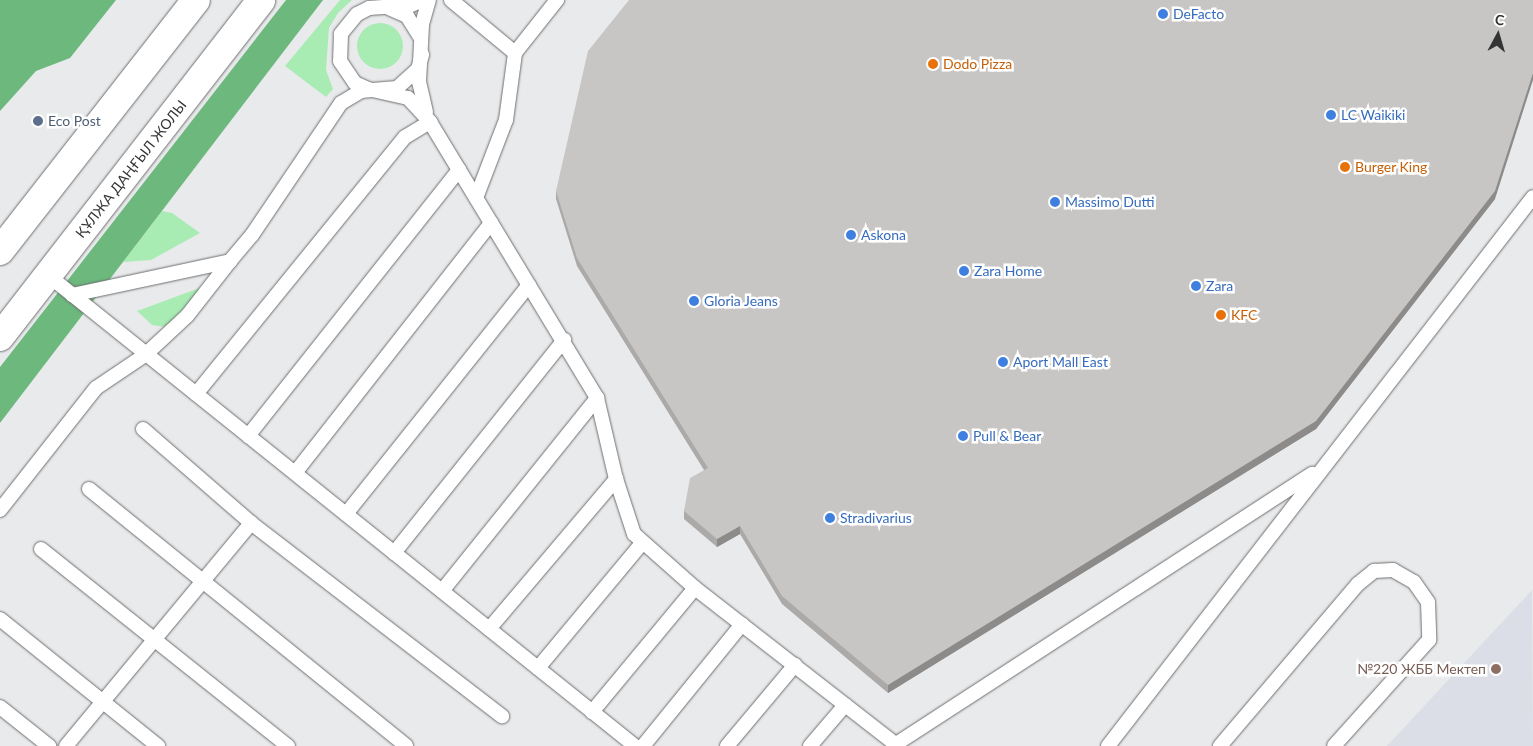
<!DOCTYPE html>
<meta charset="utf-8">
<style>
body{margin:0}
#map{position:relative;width:1533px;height:746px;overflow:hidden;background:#e9eaec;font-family:Lato,sans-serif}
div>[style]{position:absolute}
.built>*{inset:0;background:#dbdee7}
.green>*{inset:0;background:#a8ecb4}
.round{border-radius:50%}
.forest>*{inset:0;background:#6db87d}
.roads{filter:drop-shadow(0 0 1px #6d6e6f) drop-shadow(0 0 1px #6d6e6f)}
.service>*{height:14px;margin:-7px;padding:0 7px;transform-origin:7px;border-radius:7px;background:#fff}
.primary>*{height:28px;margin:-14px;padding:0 14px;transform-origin:14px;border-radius:14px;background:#fff}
.wall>*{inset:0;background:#acaaa9}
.shaded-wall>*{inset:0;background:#8c8b8a}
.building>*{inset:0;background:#c8c6c5}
.dots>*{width:14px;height:14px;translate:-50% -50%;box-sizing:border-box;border:2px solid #fff;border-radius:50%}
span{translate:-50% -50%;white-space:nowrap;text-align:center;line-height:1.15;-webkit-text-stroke:5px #fff;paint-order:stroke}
.shop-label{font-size:14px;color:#366cbe}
.left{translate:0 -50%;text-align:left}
.food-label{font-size:14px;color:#c56008}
.service-label{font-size:14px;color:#4e5e75}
.street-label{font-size:14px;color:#333434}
.education-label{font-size:14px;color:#785e54}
.right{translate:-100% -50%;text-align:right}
.north{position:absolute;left:1473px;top:10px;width:50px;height:50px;-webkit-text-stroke:4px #fff;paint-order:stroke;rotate:6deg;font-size:14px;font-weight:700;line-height:20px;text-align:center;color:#333434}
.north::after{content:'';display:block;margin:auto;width:18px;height:22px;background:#333434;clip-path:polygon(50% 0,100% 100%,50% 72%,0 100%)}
</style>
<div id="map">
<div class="built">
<div style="clip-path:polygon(1532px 590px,1533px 746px,1387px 746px)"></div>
</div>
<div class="green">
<div style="clip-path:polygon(340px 0,352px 0,338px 13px,329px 28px,326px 70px,333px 89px,326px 97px,285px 66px)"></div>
<div class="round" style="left:357px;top:23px;width:46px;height:46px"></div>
<div style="clip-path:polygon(162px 211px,172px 213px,200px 233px,151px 260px,123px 262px)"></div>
<div style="clip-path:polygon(205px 286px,166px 327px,152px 325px,137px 311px)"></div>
</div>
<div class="forest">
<div style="clip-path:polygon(0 0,116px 0,70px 58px,36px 71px,0 111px)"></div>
<div style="clip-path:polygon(286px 0,323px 0,0 423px,0 367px)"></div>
</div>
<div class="roads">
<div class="service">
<div style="left:424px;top:0;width:14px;rotate:159deg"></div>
<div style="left:411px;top:5px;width:42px;rotate:175.9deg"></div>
<div style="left:369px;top:8px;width:13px;rotate:153deg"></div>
<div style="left:357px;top:14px;width:26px;rotate:129deg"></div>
<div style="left:341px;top:34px;width:27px;rotate:92deg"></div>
<div style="left:340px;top:61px;width:27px;rotate:56deg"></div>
<div style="left:355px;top:83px;width:14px;rotate:25deg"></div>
<div style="left:368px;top:89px;width:41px;rotate:12.7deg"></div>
<div style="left:408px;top:98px;width:33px;rotate:47deg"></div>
<div style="left:430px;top:122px;width:323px;rotate:58.8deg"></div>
<div style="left:597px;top:398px;width:83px;rotate:76.8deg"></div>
<div style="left:616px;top:479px;width:58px;rotate:71.9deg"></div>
<div style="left:634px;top:534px;width:81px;rotate:41.5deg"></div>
<div style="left:695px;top:588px;width:257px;rotate:37.9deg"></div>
<div style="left:451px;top:0;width:83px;rotate:39.6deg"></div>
<div style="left:389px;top:8px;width:20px;rotate:24deg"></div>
<div style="left:407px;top:16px;width:26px;rotate:58deg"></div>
<div style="left:426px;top:112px;width:31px;rotate:-103deg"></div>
<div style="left:419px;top:82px;width:58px;rotate:-87deg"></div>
<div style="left:422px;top:24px;width:25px;rotate:-74deg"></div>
<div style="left:476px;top:198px;width:84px;rotate:-69deg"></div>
<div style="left:506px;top:120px;width:68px;rotate:-82.3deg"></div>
<div style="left:515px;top:53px;width:68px;rotate:-51.6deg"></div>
<div style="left:49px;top:276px;width:751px;rotate:38.73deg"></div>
<div style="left:72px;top:295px;width:162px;rotate:-12.1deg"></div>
<div style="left:230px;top:261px;width:34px;rotate:-50deg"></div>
<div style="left:252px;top:235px;width:159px;rotate:-56deg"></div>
<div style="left:341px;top:103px;width:23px;rotate:-31deg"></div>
<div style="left:361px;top:91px;width:36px;rotate:-5deg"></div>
<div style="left:397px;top:88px;width:28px;rotate:-42deg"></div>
<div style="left:418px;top:69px;width:15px;rotate:-74deg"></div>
<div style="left:196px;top:394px;width:331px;rotate:-50.9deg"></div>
<div style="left:405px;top:137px;width:29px;rotate:-31deg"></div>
<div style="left:143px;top:429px;width:143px;rotate:41deg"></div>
<div style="left:251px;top:523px;width:317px;rotate:37.6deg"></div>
<div style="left:248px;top:436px;width:340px;rotate:-51.6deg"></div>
<div style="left:295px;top:473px;width:318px;rotate:-51.9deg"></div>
<div style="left:89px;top:489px;width:408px;rotate:39deg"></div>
<div style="left:0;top:510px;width:155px;rotate:-51.8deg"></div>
<div style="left:96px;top:388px;width:59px;rotate:-34deg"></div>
<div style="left:145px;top:355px;width:57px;rotate:-42.9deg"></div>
<div style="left:187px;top:316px;width:70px;rotate:-52deg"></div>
<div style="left:346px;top:514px;width:293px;rotate:-51.4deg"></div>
<div style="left:41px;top:549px;width:316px;rotate:38.6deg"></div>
<div style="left:394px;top:553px;width:273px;rotate:-51.4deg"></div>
<div style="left:442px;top:591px;width:248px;rotate:-51.2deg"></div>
<div style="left:0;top:619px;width:203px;rotate:38.8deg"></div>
<div style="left:489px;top:629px;width:197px;rotate:-49.7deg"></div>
<div style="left:538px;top:668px;width:163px;rotate:-50.2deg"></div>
<div style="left:0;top:707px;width:63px;rotate:38.5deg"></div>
<div style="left:592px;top:712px;width:161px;rotate:-50.3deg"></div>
<div style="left:66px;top:746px;width:290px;rotate:-50.3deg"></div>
<div style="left:643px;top:746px;width:157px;rotate:-50.9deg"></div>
<div style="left:727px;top:746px;width:106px;rotate:-50deg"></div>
<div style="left:810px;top:746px;width:54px;rotate:-49.5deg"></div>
<div style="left:893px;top:746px;width:500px;rotate:-33deg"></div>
<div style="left:1108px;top:746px;width:694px;rotate:-52.26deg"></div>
<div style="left:1220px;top:746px;width:213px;rotate:-49.6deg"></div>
<div style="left:1358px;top:584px;width:21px;rotate:-39deg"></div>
<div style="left:1374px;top:571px;width:19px;rotate:-3deg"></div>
<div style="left:1393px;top:570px;width:24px;rotate:30deg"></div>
<div style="left:1414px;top:582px;width:24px;rotate:55deg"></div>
<div style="left:1428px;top:602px;width:38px;rotate:88deg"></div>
<div style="left:1429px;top:640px;width:142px;rotate:131.9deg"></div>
</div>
<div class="primary">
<div style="left:0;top:251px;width:318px;rotate:-52deg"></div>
<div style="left:0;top:337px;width:426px;rotate:-52.2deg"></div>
</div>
</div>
<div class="wall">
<div style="clip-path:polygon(556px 191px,1495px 199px,1316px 429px,888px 693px,782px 604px,740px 534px,717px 547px,684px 519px,684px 511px,704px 470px,577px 266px,556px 199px)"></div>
</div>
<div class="shaded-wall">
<div style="clip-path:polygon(1533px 73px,1533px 80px,1495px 199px,1316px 429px,888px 693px,888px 685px)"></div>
<div style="clip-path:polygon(740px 526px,740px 534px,717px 547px,717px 539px)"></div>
</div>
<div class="building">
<div style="clip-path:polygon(629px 0,1533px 0,1533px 73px,1495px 191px,1316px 421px,888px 685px,782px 596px,740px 526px,717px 539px,684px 511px,690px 478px,708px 468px,577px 258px,556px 191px,588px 51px)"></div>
</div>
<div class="dots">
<div style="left:1163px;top:14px;background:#3f7fe0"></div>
<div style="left:933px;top:64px;background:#e8710a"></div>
<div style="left:1331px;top:115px;background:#3f7fe0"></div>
<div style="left:38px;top:121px;background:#5c6f8a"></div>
<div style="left:1345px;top:167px;background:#e8710a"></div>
<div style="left:1055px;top:202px;background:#3f7fe0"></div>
<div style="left:851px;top:235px;background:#3f7fe0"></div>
<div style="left:964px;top:271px;background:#3f7fe0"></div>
<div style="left:1196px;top:286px;background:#3f7fe0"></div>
<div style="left:694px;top:301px;background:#3f7fe0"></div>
<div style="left:1221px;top:315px;background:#e8710a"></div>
<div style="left:1003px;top:362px;background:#3f7fe0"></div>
<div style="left:963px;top:436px;background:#3f7fe0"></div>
<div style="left:830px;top:518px;background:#3f7fe0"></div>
<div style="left:1496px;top:669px;background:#8d6e63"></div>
</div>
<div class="shop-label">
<span class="left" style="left:1173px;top:14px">DeFacto</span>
<span class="left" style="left:1341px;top:115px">LC Waikiki</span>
<span class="left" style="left:1065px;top:202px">Massimo Dutti</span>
<span class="left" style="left:861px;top:235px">Askona</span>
<span class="left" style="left:974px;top:271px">Zara Home</span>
<span class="left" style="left:1206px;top:286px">Zara</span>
<span class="left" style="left:704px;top:301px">Gloria Jeans</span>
<span class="left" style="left:1013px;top:362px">Aport Mall East</span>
<span class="left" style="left:973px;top:436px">Pull &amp; Bear</span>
<span class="left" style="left:840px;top:518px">Stradivarius</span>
</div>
<div class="food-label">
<span class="left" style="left:943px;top:64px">Dodo Pizza</span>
<span class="left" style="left:1355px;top:167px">Burger King</span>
<span class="left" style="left:1231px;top:315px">KFC</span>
</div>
<div class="service-label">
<span class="left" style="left:48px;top:121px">Eco Post</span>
</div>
<div class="street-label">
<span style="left:131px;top:169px;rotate:-52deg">ҚҰЛЖА ДАҢҒЫЛ ЖОЛЫ</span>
</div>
<div class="education-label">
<span class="right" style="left:1486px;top:669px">№220 ЖББ Мектеп</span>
</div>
<div class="north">С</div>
</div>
